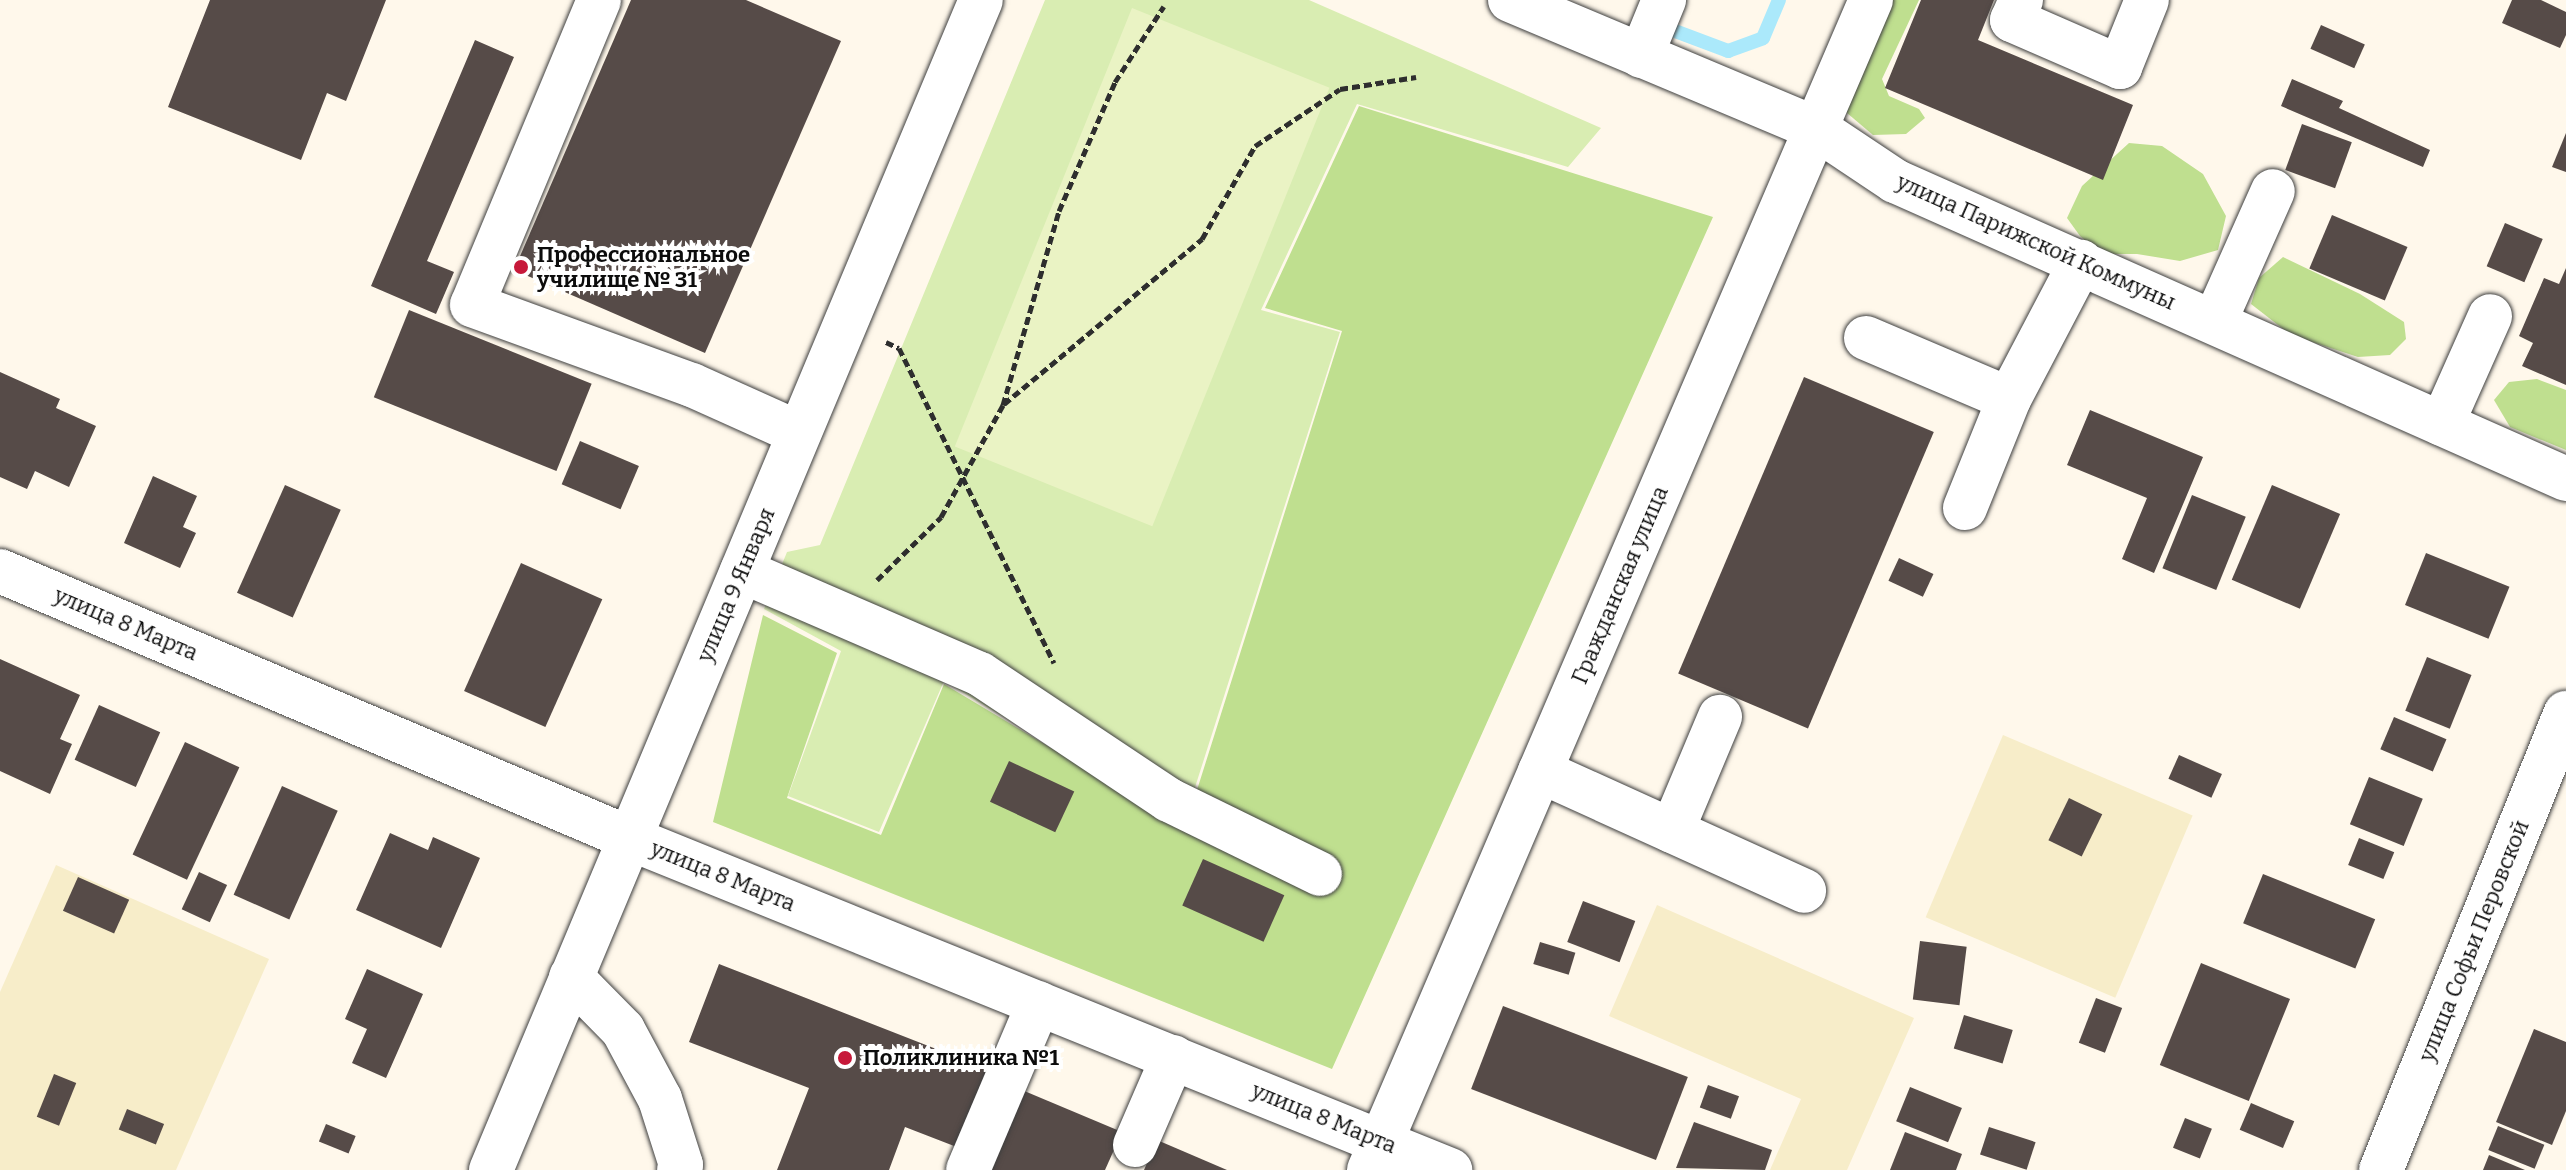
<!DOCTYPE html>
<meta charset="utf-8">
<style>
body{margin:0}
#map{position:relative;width:2566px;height:1170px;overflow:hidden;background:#fff8eb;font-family:Bitter,serif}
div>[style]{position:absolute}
.farmland>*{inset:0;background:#f7edc9;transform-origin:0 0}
.green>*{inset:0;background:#d9edb2}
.forest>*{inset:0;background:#bfdf8f}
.pitch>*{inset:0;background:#eaf3c4;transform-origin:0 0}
.stream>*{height:14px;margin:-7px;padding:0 7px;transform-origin:7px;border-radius:7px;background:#abe9fb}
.building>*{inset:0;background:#564b48;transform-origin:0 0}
.path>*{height:5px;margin-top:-2.5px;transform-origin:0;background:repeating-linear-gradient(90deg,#2e2e2e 0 8px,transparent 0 12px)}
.roads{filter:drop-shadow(0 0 2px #3f3f3f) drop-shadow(0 0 2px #3f3f3f)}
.minor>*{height:44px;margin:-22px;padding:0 22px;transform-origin:22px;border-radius:22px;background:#fff}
.dots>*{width:22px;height:22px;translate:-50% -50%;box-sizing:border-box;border:4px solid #fff;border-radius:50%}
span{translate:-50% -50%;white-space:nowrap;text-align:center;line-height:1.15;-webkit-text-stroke:8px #fff;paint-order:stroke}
.street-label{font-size:22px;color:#0c0c0c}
.poi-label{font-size:22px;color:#0c0c0c;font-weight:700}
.left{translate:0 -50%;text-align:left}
</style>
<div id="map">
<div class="farmland">
<div style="left:2003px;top:735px;width:206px;height:198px;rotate:23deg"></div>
<div style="clip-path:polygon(56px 865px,269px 959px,176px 1170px,0 1170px,0 992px)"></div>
<div style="clip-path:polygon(1657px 905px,1914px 1018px,1847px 1170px,1770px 1170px,1801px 1099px,1609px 1016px)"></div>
</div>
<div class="green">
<div style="clip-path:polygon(1045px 0,1309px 0,1601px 128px,1568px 167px,1357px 104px,1261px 310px,1340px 332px,1183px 825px,944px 681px,879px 832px,788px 796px,841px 651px,764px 609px,787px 552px,820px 545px)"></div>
</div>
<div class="forest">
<div style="clip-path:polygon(1872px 0,1919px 0,1882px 79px,1889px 96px,1919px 109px,1925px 118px,1906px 134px,1873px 135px,1847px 113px,1835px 76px)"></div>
<div style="clip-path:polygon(1359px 106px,1713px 217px,1332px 1069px,713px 822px,763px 615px,837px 653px,787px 798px,881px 835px,944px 684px,1185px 828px,1342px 331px,1265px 308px)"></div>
<div style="clip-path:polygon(2129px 143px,2162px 146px,2203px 174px,2226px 216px,2218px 250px,2180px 261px,2137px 254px,2102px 254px,2080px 236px,2067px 218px,2082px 186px)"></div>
<div style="clip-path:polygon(2283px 257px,2360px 294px,2404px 322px,2406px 339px,2390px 355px,2358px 357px,2291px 335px,2251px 304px,2259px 278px)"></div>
<div style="clip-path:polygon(2537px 379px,2566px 390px,2566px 450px,2510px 427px,2494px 400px,2509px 382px)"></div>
</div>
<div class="pitch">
<div style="left:1132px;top:8px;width:213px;height:473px;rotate:22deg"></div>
</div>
<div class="stream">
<div style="left:1659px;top:25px;width:74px;rotate:20.6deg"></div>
<div style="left:1728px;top:51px;width:37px;rotate:-20deg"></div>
<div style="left:1763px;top:38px;width:41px;rotate:-67.2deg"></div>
</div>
<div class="building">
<div style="clip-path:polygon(210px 0,386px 0,346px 101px,327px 93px,301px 160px,168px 107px)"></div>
<div style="clip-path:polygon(631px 0,746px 0,841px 41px,705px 353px,514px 270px)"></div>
<div style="clip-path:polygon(1921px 0,1994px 0,1978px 40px,2133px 105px,2103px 180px,1885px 88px)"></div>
<div style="clip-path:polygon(2512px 0,2541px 0,2566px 12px,2566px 35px,2560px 48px,2502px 23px)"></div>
<div style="left:2321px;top:25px;width:48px;height:26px;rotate:24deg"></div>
<div style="clip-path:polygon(475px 40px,514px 57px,427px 261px,454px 272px,436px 314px,371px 286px)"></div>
<div style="clip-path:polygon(2292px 79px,2343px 101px,2339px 108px,2430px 150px,2423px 167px,2281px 106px)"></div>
<div style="left:2302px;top:124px;width:53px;height:49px;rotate:20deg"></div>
<div style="clip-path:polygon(2566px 133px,2566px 172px,2552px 167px)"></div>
<div style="left:2332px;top:215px;width:82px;height:58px;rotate:23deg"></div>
<div style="left:2505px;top:223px;width:41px;height:47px;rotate:23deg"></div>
<div style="clip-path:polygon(2566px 268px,2566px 385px,2522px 366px,2533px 343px,2519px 336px,2544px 278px,2559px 284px)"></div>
<div style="left:409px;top:310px;width:197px;height:94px;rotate:22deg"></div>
<div style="clip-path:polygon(0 372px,60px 399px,56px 408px,96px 426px,69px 487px,35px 471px,27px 489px,0 477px)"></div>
<div style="left:1804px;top:377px;width:141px;height:322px;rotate:23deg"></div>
<div style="clip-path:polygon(2090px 410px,2203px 457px,2154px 573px,2122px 559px,2147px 498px,2067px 465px)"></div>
<div style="left:580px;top:441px;width:64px;height:47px;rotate:23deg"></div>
<div style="clip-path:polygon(153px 476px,197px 496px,183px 527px,196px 533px,180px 568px,124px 543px)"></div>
<div style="left:285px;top:485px;width:61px;height:118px;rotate:24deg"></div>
<div style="left:2272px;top:485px;width:74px;height:103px;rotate:23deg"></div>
<div style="left:2192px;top:495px;width:58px;height:79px;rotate:22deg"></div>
<div style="left:2426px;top:553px;width:90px;height:56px;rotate:22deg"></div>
<div style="left:1899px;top:558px;width:38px;height:25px;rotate:25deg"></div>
<div style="left:521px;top:563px;width:89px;height:140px;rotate:24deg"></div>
<div style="left:2427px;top:657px;width:48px;height:58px;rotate:22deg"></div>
<div style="clip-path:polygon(0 659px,80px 695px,60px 739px,72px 744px,50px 794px,0 771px)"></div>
<div style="left:99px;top:705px;width:67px;height:60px;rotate:24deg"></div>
<div style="left:2394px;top:717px;width:57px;height:35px;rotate:23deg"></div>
<div style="left:185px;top:742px;width:60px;height:124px;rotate:25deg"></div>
<div style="left:2179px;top:755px;width:47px;height:26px;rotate:24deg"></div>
<div style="left:1009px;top:761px;width:72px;height:45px;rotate:25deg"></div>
<div style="left:2369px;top:777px;width:58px;height:51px;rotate:22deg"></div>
<div style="left:282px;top:786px;width:61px;height:119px;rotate:24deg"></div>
<div style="left:2069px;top:798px;width:37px;height:47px;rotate:26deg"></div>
<div style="clip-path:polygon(390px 833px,428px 850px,433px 837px,480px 858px,441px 948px,356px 910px)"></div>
<div style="left:2359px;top:838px;width:38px;height:29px;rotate:22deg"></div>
<div style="left:1203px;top:859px;width:89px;height:51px;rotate:24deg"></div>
<div style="left:199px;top:872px;width:31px;height:41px;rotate:25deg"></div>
<div style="left:2263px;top:874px;width:121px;height:53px;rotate:22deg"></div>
<div style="left:78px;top:877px;width:56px;height:37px;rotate:24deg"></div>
<div style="left:1583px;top:901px;width:56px;height:44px;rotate:21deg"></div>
<div style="left:1920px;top:941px;width:47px;height:59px;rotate:7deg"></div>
<div style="left:1540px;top:942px;width:37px;height:23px;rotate:17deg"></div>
<div style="left:2201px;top:963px;width:96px;height:110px;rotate:22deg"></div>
<div style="clip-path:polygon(719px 964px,1000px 1074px,967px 1151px,905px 1127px,889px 1170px,777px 1170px,809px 1088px,689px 1042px)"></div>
<div style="clip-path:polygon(367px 969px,423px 994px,386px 1078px,352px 1063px,367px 1029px,345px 1019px)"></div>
<div style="left:2096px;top:998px;width:28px;height:48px;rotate:21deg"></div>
<div style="left:1503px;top:1006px;width:198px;height:89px;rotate:21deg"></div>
<div style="left:1964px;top:1015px;width:51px;height:35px;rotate:17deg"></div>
<div style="clip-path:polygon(2534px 1029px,2566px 1042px,2566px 1111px,2552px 1145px,2496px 1122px)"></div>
<div style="left:54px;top:1074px;width:24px;height:46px;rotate:22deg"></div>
<div style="left:1708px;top:1085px;width:33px;height:24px;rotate:20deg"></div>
<div style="clip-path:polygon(1015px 1087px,1122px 1132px,1105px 1170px,980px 1170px)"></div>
<div style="left:1910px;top:1087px;width:56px;height:37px;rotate:22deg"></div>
<div style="left:2251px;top:1103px;width:47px;height:29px;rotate:23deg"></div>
<div style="left:127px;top:1109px;width:40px;height:22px;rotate:22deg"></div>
<div style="left:2185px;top:1118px;width:29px;height:32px;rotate:22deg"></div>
<div style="clip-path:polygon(1694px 1122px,1772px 1150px,1765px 1170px,1676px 1168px)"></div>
<div style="left:326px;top:1124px;width:32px;height:19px;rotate:22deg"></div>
<div style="left:2498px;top:1126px;width:50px;height:26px;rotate:22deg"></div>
<div style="left:1989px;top:1127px;width:49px;height:29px;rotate:18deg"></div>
<div style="clip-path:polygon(1905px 1132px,1962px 1154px,1956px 1170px,1890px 1170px)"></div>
<div style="clip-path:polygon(1157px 1140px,1227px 1170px,1144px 1170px)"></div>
<div style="clip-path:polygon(2489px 1155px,2525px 1170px,2483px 1170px)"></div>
</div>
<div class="path">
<div style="left:886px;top:342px;width:14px;rotate:25deg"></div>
<div style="left:899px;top:348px;width:351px;rotate:63.8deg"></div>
<div style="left:1004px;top:404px;width:258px;rotate:-39.8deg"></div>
<div style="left:1202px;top:239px;width:107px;rotate:-60.3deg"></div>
<div style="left:1255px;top:146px;width:102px;rotate:-33.8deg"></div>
<div style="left:1340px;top:89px;width:77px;rotate:-9deg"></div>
<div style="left:877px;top:580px;width:90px;rotate:-44.5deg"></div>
<div style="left:941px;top:517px;width:128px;rotate:-61deg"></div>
<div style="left:1003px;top:405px;width:202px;rotate:-73.9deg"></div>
<div style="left:1059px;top:211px;width:141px;rotate:-66.5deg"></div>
<div style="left:1115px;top:82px;width:90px;rotate:-57.2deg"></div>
</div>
<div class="roads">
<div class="minor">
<div style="left:599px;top:0;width:330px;rotate:112.6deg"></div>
<div style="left:472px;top:305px;width:234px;rotate:20deg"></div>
<div style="left:692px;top:385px;width:117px;rotate:24.2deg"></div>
<div style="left:1510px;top:0;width:333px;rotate:22.8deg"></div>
<div style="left:1817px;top:129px;width:94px;rotate:33.7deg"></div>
<div style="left:1895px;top:181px;width:734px;rotate:23.95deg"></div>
<div style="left:2021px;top:0;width:22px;rotate:114deg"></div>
<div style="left:2012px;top:20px;width:118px;rotate:23.5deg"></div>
<div style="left:2120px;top:67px;width:72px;rotate:-68.1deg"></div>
<div style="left:1641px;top:56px;width:61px;rotate:-67.7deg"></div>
<div style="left:2215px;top:321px;width:142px;rotate:-66deg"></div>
<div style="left:1866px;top:338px;width:155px;rotate:23.1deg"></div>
<div style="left:2442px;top:424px;width:118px;rotate:-66deg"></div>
<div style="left:1965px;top:508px;width:118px;rotate:-68deg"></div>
<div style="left:2009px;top:399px;width:155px;rotate:-62.3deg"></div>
<div style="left:0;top:571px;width:683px;rotate:23deg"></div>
<div style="left:629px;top:838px;width:886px;rotate:22.02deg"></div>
<div style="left:742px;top:571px;width:259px;rotate:23.4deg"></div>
<div style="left:980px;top:674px;width:227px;rotate:33.7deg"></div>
<div style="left:1169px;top:800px;width:168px;rotate:26.1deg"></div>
<div style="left:1540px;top:771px;width:290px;rotate:24.4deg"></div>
<div style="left:1672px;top:831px;width:124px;rotate:-67.2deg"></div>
<div style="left:571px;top:977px;width:74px;rotate:45.5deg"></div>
<div style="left:623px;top:1030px;width:78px;rotate:61.8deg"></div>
<div style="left:660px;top:1099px;width:69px;rotate:72.3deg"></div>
<div style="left:681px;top:1165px;width:5px;rotate:112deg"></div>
<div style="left:1135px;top:1145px;width:96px;rotate:-66.6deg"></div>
<div style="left:491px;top:1170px;width:1268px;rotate:-67.28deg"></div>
<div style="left:968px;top:1170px;width:181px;rotate:-67deg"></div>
<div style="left:1369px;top:1170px;width:1273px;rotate:-66.78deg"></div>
<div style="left:2381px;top:1170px;width:493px;rotate:-68deg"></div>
</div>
</div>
<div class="dots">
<div style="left:521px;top:267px;background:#c7193a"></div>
<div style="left:845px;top:1058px;background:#c7193a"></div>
</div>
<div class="street-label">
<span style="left:2036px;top:242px;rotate:24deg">улица Парижской Коммуны</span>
<span style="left:736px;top:585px;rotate:-67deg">улица 9 Января</span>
<span style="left:1620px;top:585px;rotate:-67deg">Гражданская улица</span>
<span style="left:126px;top:624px;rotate:23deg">улица 8 Марта</span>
<span style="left:723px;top:876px;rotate:22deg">улица 8 Марта</span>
<span style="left:2474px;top:941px;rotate:-68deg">улица Софьи Перовской</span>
<span style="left:1324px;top:1118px;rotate:22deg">улица 8 Марта</span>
</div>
<div class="poi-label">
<span class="left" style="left:537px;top:267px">Профессиональное<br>училище № 31</span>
<span class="left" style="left:863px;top:1058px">Поликлиника №1</span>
</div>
</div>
